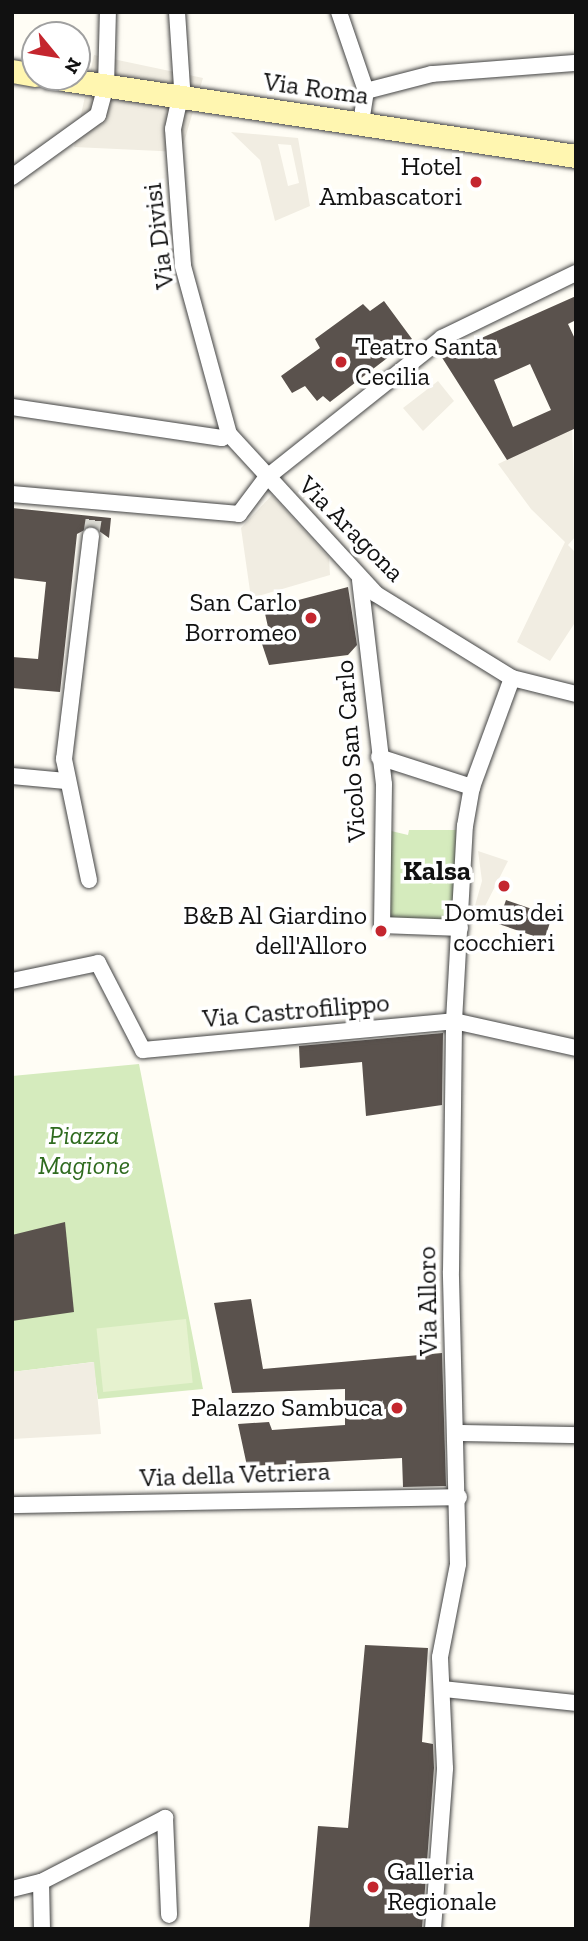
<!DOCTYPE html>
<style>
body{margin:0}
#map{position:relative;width:588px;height:1941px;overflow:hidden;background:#fffdf5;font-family:"Zilla Slab",serif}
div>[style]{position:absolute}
.green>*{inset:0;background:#d5ebbd}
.pitch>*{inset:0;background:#e6f2cf;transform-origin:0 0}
.plaza>*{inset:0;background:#f1ede2}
.building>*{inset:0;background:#5a524d;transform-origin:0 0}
.street-tunnel>*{height:16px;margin-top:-8px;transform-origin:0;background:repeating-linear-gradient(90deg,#dbdad3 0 16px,transparent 0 24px)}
.roads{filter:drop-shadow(0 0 2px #444) drop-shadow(0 0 2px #444)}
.street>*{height:16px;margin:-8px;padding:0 8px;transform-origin:8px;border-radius:8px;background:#fff}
.secondary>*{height:23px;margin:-11.5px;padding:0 11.5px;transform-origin:11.5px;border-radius:11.5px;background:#fff6b0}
.dots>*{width:19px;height:19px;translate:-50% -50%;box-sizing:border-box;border:4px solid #fff;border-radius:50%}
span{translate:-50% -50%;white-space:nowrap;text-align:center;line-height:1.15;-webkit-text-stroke:7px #fff;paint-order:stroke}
.street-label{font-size:26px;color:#111}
.poi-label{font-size:26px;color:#111}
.right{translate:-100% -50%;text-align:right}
.left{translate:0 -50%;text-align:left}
.park-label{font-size:26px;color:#2f6b1f;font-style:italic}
.neighbourhood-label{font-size:28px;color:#111;font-weight:700}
.frame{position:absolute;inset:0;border:14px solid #111;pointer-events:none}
.north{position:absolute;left:21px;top:21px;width:70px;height:70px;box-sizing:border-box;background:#fff;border:2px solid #a0a0a0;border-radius:50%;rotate:120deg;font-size:19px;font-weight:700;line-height:28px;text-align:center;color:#111}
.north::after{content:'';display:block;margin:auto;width:24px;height:32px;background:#c4262e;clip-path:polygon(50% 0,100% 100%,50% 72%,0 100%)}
</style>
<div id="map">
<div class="green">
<div style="clip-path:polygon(387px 830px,408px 835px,409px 830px,456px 830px,454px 926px,384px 924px)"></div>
<div style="clip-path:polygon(139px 1064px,203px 1389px,98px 1399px,93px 1362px,12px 1372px,12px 1076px)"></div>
</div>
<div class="pitch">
<div style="left:186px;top:1319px;width:64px;height:90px;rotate:84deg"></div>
</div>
<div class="plaza">
<div style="clip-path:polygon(94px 55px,203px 78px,181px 152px,74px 147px)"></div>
<div style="clip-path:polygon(evenodd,231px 132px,298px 138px,310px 206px,275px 221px,260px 160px,231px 132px,278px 144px,291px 145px,299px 183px,288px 186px,278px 144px)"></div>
<div style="clip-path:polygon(438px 381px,454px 401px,423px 431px,403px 408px)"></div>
<div style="clip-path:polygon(572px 429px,576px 536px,568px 545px,576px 553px,576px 621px,550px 661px,517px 642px,565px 542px,531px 509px,498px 464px)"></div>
<div style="clip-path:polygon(272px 495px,329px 558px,330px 575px,251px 598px,241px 528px)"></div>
<div style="clip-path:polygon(478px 851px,508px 861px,479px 918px,472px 916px,482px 881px)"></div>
<div style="clip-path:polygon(94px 1362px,101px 1434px,12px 1439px,12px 1372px)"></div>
</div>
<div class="building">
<div style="clip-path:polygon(evenodd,576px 296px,576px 320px,568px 324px,576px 341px,576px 428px,507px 460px,441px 356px,576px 296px,530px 364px,551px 410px,513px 427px,494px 380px,530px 364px)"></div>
<div style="clip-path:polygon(384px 301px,412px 339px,330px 402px,323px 396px,317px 401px,305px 386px,292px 393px,281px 376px,320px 348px,315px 339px,363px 304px,370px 311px)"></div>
<div style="clip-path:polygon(12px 508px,111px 518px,109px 538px,92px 526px,77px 534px,60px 692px,12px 688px,12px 657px,38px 659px,46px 582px,12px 578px)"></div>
<div style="clip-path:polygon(348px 587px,357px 645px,348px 655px,269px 665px,257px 629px,268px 627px,264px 609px)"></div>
<div style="left:506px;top:900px;width:49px;height:25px;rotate:19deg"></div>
<div style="clip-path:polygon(443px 1033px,442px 1105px,366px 1116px,362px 1062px,300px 1068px,299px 1046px)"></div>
<div style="clip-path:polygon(65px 1222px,74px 1312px,12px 1321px,12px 1235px)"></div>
<div style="clip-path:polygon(251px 1299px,263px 1369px,442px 1353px,446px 1486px,403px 1487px,402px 1458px,247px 1466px,238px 1424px,269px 1422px,272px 1430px,345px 1425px,345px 1389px,232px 1393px,214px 1303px)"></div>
<div style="clip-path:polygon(365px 1645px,428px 1648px,422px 1742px,433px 1744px,434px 1768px,422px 1929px,309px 1929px,318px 1826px,348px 1828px)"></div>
</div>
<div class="street-tunnel">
<div style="left:91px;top:536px;width:20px;rotate:-81deg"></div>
</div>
<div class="roads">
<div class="street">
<div style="left:177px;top:12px;width:76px;rotate:86.2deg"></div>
<div style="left:182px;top:88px;width:42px;rotate:102.4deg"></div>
<div style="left:173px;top:129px;width:137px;rotate:85.8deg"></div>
<div style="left:183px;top:266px;width:174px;rotate:74.7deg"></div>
<div style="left:229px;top:434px;width:217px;rotate:47.4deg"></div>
<div style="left:376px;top:594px;width:160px;rotate:31.7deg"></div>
<div style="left:512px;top:678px;width:66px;rotate:14deg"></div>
<div style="left:339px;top:12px;width:83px;rotate:71.1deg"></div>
<div style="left:366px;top:91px;width:33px;rotate:99deg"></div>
<div style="left:366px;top:91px;width:68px;rotate:-14.4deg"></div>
<div style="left:432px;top:74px;width:144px;rotate:-4.4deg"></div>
<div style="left:12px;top:177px;width:106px;rotate:-35.8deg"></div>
<div style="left:98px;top:115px;width:30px;rotate:-75deg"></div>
<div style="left:106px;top:86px;width:74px;rotate:-88.5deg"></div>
<div style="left:12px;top:407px;width:212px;rotate:8.4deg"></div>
<div style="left:222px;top:438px;width:8px;rotate:-30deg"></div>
<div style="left:12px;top:494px;width:228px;rotate:5deg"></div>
<div style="left:239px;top:514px;width:45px;rotate:-53.1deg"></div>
<div style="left:266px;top:478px;width:225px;rotate:-38.5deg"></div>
<div style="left:442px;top:338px;width:149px;rotate:-25.9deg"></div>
<div style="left:360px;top:580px;width:205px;rotate:83.3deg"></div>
<div style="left:384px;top:784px;width:141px;rotate:90.8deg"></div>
<div style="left:382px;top:925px;width:78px;rotate:2.2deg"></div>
<div style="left:379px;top:757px;width:98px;rotate:17.9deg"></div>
<div style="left:12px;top:776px;width:54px;rotate:5.3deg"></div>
<div style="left:89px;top:880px;width:124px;rotate:-101.7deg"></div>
<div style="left:64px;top:759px;width:225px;rotate:-83.1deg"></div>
<div style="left:12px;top:981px;width:88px;rotate:-11.8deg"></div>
<div style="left:98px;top:963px;width:98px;rotate:62.7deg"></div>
<div style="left:143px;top:1050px;width:312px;rotate:-5.3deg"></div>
<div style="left:454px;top:1021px;width:125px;rotate:12.5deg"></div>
<div style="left:456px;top:1433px;width:120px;rotate:1deg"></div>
<div style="left:12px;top:1505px;width:447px;rotate:-1deg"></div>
<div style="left:443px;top:1689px;width:134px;rotate:6deg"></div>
<div style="left:41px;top:1882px;width:47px;rotate:88.8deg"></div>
<div style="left:12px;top:1889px;width:30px;rotate:-14deg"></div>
<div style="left:41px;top:1882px;width:140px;rotate:-27.3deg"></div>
<div style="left:165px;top:1818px;width:97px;rotate:87.6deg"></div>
<div style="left:433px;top:1929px;width:161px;rotate:-85.7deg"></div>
<div style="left:445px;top:1768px;width:111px;rotate:-92.6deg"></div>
<div style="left:440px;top:1657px;width:95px;rotate:-79deg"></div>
<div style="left:458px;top:1564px;width:293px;rotate:-91.4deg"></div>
<div style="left:451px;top:1271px;width:250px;rotate:-89.3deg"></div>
<div style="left:454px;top:1021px;width:195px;rotate:-86.8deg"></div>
<div style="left:465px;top:826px;width:40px;rotate:-80deg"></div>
<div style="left:472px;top:787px;width:116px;rotate:-69.8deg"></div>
</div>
<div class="secondary">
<div style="left:12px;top:71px;width:23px;rotate:10deg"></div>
<div style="left:49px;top:77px;width:533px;rotate:8.53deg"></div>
</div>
</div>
<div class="dots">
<div style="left:476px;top:182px;background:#c4262e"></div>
<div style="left:341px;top:362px;background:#c4262e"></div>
<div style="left:311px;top:618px;background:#c4262e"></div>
<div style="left:504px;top:886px;background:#c4262e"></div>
<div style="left:381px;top:931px;background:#c4262e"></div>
<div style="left:397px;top:1408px;background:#c4262e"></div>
<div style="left:373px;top:1887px;background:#c4262e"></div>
</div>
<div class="street-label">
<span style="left:316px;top:89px;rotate:8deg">Via Roma</span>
<span style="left:159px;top:236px;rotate:-97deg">Via Divisi</span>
<span style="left:351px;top:529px;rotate:45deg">Via Aragona</span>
<span style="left:351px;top:751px;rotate:-94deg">Vicolo San Carlo</span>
<span style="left:296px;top:1011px;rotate:-5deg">Via Castrofilippo</span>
<span style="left:428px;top:1301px;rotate:-91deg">Via Alloro</span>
<span style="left:235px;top:1475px;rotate:-2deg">Via della Vetriera</span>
</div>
<div class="poi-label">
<span class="right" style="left:462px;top:182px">Hotel<br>Ambascatori</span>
<span class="left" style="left:355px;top:362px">Teatro Santa<br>Cecilia</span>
<span class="right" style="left:297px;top:618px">San Carlo<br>Borromeo</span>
<span style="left:504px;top:928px">Domus dei<br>cocchieri</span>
<span class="right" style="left:367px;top:931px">B&amp;B Al Giardino<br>dell'Alloro</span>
<span class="right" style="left:383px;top:1408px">Palazzo Sambuca</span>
<span class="left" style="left:387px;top:1887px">Galleria<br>Regionale</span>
</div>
<div class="park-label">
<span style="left:84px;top:1151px">Piazza<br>Magione</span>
</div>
<div class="neighbourhood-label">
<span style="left:437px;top:871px">Kalsa</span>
</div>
<div class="frame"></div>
<div class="north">N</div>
</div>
